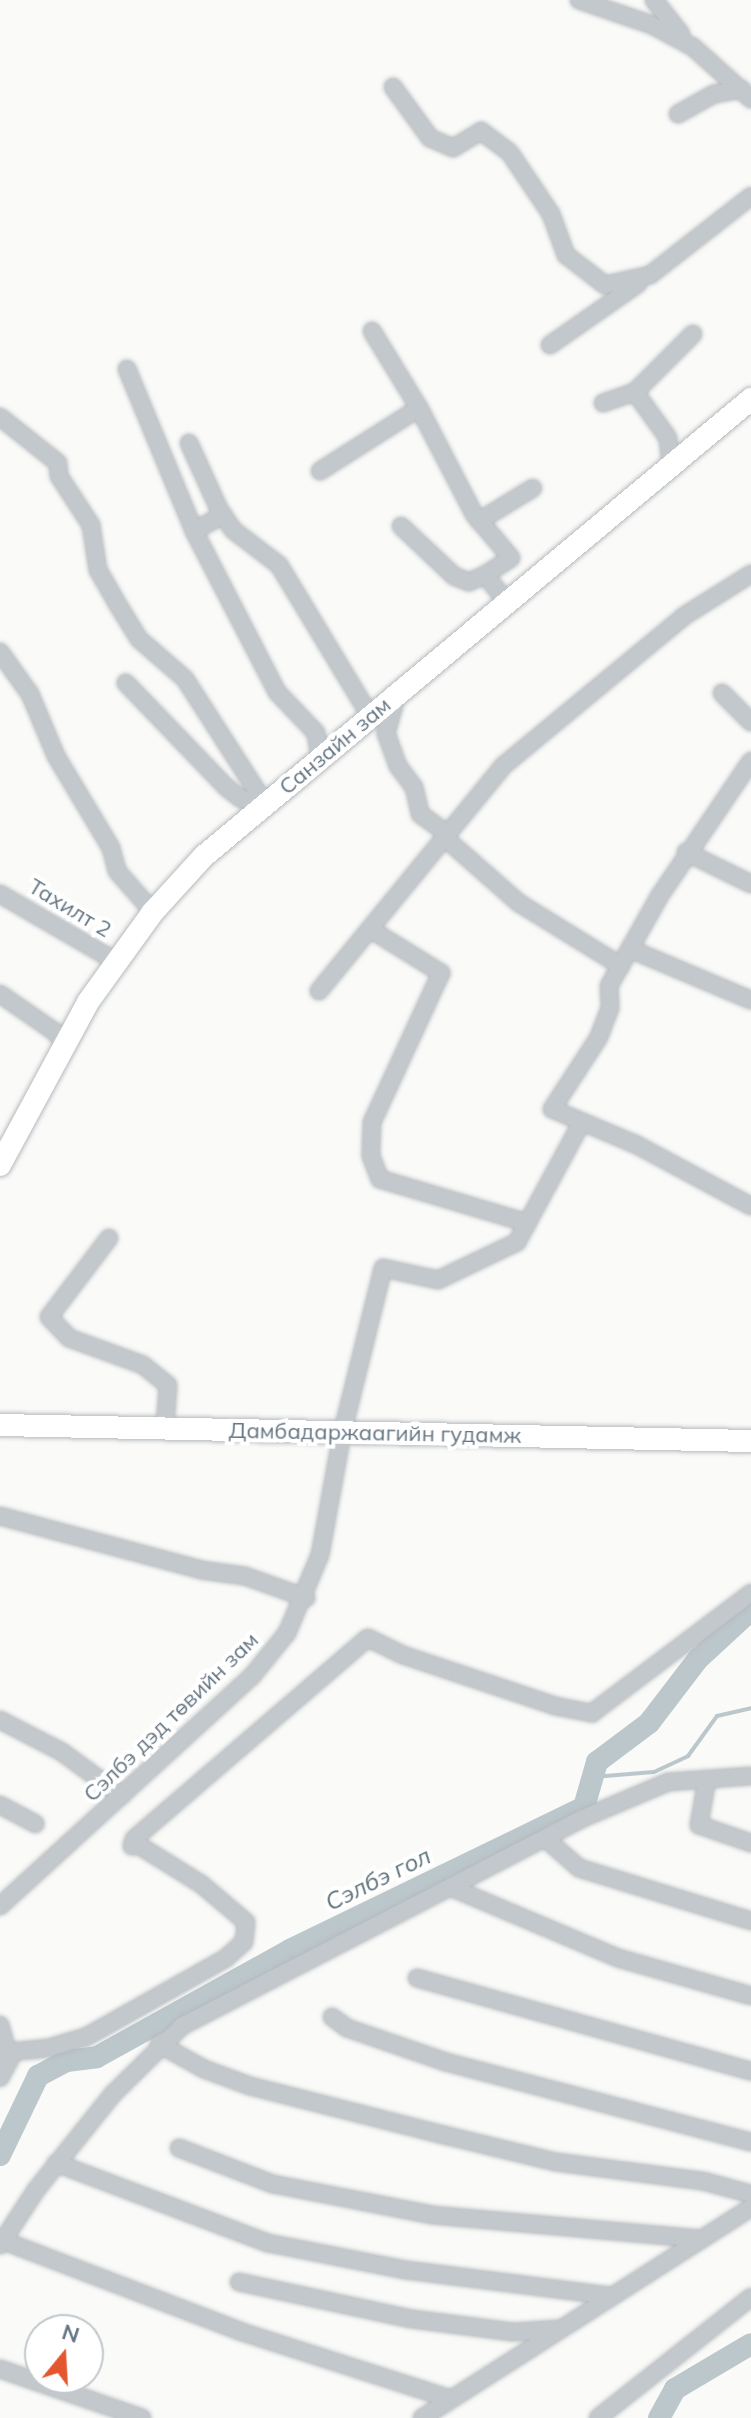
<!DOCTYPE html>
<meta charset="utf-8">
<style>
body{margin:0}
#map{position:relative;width:751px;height:2418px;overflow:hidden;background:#fafaf8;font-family:Mulish,sans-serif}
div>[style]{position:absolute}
.stream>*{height:4px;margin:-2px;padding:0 2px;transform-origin:2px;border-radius:2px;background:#bbc7cb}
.river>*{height:22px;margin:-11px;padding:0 11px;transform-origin:11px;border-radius:11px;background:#bbc7cb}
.roads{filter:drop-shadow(0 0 2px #b5babe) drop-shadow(0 0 2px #b5babe)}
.minor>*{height:16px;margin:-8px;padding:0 8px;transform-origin:8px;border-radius:8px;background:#c3c8cc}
.major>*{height:22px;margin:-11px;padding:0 11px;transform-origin:11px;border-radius:11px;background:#fff}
span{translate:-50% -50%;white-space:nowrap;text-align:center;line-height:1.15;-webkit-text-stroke:8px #fff;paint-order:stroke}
.street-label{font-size:22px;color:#657683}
.water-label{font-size:24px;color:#60757c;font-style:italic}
.north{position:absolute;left:24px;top:2314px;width:80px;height:80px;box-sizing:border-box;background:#fff;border:2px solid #c1c8cd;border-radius:50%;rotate:18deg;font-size:22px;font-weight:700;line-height:32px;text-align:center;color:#657683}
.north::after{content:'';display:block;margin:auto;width:28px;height:36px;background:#e4572e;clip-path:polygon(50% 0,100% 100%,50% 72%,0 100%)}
</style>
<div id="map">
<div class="stream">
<div style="left:593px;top:1777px;width:61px;rotate:-4.7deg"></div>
<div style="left:654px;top:1772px;width:38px;rotate:-25deg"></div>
<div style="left:688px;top:1756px;width:49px;rotate:-54.1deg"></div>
<div style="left:717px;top:1716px;width:35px;rotate:-13deg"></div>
</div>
<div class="river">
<div style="left:0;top:2155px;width:88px;rotate:-64.3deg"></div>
<div style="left:38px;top:2076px;width:32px;rotate:-28deg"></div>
<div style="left:66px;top:2061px;width:31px;rotate:-7deg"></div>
<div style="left:97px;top:2057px;width:221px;rotate:-29deg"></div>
<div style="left:290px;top:1950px;width:327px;rotate:-25.9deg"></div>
<div style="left:584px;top:1807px;width:47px;rotate:-73.9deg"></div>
<div style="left:597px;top:1762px;width:65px;rotate:-36.9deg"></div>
<div style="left:649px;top:1723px;width:81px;rotate:-52.6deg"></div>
<div style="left:698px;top:1659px;width:72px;rotate:-42.8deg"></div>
<div style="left:659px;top:2418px;width:33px;rotate:-61deg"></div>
<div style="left:675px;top:2389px;width:88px;rotate:-30.6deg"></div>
</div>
<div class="roads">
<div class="minor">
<div style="left:579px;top:0;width:77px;rotate:18.9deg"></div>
<div style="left:652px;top:25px;width:47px;rotate:28.2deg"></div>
<div style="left:693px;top:47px;width:78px;rotate:41.9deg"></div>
<div style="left:654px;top:0;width:43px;rotate:51.5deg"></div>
<div style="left:393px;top:87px;width:63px;rotate:54deg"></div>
<div style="left:430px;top:138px;width:25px;rotate:23deg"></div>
<div style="left:453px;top:148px;width:33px;rotate:-31deg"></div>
<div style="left:481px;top:131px;width:36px;rotate:37deg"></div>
<div style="left:510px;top:153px;width:73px;rotate:56.1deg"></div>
<div style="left:551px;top:214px;width:44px;rotate:69.9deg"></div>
<div style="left:566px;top:255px;width:49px;rotate:37.6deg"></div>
<div style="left:605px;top:285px;width:46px;rotate:-12.5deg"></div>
<div style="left:650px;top:275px;width:128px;rotate:-38deg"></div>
<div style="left:678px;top:114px;width:41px;rotate:-29.1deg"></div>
<div style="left:714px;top:94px;width:28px;rotate:-10deg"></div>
<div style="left:372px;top:331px;width:90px;rotate:58.6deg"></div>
<div style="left:550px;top:345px;width:108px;rotate:-34.9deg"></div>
<div style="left:127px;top:369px;width:175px;rotate:67.5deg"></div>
<div style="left:194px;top:531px;width:181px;rotate:62.7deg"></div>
<div style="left:277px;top:692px;width:57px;rotate:46.4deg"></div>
<div style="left:316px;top:733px;width:26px;rotate:81deg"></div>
<div style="left:603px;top:403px;width:34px;rotate:-19deg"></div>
<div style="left:0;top:417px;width:74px;rotate:38.4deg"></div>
<div style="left:58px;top:463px;width:13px;rotate:86deg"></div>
<div style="left:59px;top:476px;width:59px;rotate:56.9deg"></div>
<div style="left:91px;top:525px;width:46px;rotate:81.2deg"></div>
<div style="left:98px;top:570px;width:34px;rotate:60deg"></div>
<div style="left:115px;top:600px;width:46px;rotate:58.4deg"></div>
<div style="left:139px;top:639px;width:61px;rotate:41deg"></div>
<div style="left:185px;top:679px;width:150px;rotate:57.3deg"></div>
<div style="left:266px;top:805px;width:27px;rotate:-165deg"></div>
<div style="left:240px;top:798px;width:16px;rotate:-142deg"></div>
<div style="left:227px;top:788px;width:146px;rotate:-133.9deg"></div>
<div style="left:189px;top:443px;width:72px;rotate:65.6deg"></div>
<div style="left:219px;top:509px;width:25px;rotate:56deg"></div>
<div style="left:233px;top:530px;width:58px;rotate:37.3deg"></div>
<div style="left:279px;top:565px;width:176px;rotate:58.9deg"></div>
<div style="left:671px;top:464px;width:26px;rotate:-97deg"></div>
<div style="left:668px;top:438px;width:57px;rotate:-125.7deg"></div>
<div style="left:635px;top:392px;width:82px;rotate:-45deg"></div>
<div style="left:320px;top:471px;width:117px;rotate:-32.5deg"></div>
<div style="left:419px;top:408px;width:119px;rotate:62.6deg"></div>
<div style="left:474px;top:514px;width:57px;rotate:49.9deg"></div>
<div style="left:511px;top:558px;width:31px;rotate:147deg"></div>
<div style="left:485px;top:575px;width:33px;rotate:51deg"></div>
<div style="left:479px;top:521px;width:63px;rotate:-31.4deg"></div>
<div style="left:401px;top:526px;width:73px;rotate:43.3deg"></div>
<div style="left:454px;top:576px;width:16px;rotate:22deg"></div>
<div style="left:469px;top:582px;width:17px;rotate:-24deg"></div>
<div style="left:194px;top:531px;width:33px;rotate:-29deg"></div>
<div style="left:0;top:652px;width:52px;rotate:54.5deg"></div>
<div style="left:30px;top:694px;width:67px;rotate:67.2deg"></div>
<div style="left:56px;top:756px;width:107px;rotate:59.1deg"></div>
<div style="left:111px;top:848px;width:24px;rotate:75deg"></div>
<div style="left:117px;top:871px;width:55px;rotate:48.7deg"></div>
<div style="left:722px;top:693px;width:41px;rotate:45deg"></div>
<div style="left:397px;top:695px;width:40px;rotate:106deg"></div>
<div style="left:386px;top:733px;width:35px;rotate:70deg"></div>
<div style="left:398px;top:766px;width:26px;rotate:53deg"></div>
<div style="left:414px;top:787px;width:28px;rotate:77deg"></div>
<div style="left:420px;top:814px;width:34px;rotate:36deg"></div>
<div style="left:751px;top:761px;width:164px;rotate:124.1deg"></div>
<div style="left:659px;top:897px;width:102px;rotate:119.3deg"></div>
<div style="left:609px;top:986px;width:22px;rotate:87deg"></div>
<div style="left:610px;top:1008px;width:31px;rotate:111deg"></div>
<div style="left:599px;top:1037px;width:86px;rotate:123.1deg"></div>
<div style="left:552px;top:1109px;width:92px;rotate:23deg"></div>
<div style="left:637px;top:1145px;width:129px;rotate:28.2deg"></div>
<div style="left:445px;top:838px;width:98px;rotate:41.3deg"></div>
<div style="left:519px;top:903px;width:120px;rotate:31.7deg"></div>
<div style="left:686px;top:852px;width:72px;rotate:26.2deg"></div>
<div style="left:0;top:894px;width:135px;rotate:30.2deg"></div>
<div style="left:370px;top:929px;width:84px;rotate:31.8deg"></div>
<div style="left:441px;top:973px;width:164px;rotate:114.8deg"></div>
<div style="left:372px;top:1122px;width:34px;rotate:92deg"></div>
<div style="left:371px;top:1156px;width:25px;rotate:69deg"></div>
<div style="left:380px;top:1179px;width:154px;rotate:16.6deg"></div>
<div style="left:630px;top:949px;width:131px;rotate:22.9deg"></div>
<div style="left:319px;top:991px;width:291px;rotate:-50.7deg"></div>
<div style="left:503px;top:766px;width:235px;rotate:-39.6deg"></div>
<div style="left:684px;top:616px;width:79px;rotate:-32.1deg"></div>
<div style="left:0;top:994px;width:67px;rotate:34.6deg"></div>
<div style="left:55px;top:1032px;width:16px;rotate:52deg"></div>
<div style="left:109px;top:1238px;width:99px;rotate:127.2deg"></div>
<div style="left:49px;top:1317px;width:29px;rotate:46deg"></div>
<div style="left:69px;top:1338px;width:79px;rotate:20deg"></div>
<div style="left:143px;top:1365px;width:32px;rotate:39deg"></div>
<div style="left:168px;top:1385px;width:43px;rotate:94deg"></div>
<div style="left:0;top:1516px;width:208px;rotate:15deg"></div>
<div style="left:201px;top:1570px;width:44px;rotate:7.8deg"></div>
<div style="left:245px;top:1576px;width:65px;rotate:19.8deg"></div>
<div style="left:0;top:1720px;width:70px;rotate:27.3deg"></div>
<div style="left:62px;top:1752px;width:74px;rotate:36.3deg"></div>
<div style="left:707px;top:1779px;width:47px;rotate:99.9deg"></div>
<div style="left:699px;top:1825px;width:55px;rotate:19.1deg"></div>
<div style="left:0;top:1805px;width:40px;rotate:28deg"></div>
<div style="left:547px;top:1840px;width:43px;rotate:41.2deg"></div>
<div style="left:579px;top:1868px;width:180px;rotate:17.1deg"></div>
<div style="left:450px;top:1887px;width:182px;rotate:22.9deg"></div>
<div style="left:618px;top:1958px;width:138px;rotate:15.9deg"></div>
<div style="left:0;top:1906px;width:341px;rotate:-42.4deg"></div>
<div style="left:252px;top:1676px;width:55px;rotate:-50.9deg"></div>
<div style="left:287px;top:1633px;width:85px;rotate:-67.1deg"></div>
<div style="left:320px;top:1555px;width:123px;rotate:-79.7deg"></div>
<div style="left:342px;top:1434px;width:171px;rotate:-76.1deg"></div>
<div style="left:383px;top:1268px;width:56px;rotate:12.3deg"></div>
<div style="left:438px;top:1280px;width:88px;rotate:-25.7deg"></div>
<div style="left:517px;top:1242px;width:136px;rotate:-61.6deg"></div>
<div style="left:417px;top:1978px;width:347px;rotate:15.6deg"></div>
<div style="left:332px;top:2017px;width:19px;rotate:36deg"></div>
<div style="left:347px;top:2028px;width:105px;rotate:19deg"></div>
<div style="left:446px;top:2062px;width:315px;rotate:14.7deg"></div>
<div style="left:0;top:2025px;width:35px;rotate:74deg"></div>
<div style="left:10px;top:2059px;width:21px;rotate:118deg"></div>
<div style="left:159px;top:2044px;width:51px;rotate:29.1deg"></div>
<div style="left:204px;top:2069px;width:49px;rotate:20.3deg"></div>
<div style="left:250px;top:2086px;width:200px;rotate:14.2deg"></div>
<div style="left:444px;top:2135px;width:115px;rotate:13.6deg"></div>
<div style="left:556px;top:2162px;width:148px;rotate:7.4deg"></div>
<div style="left:703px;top:2181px;width:50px;rotate:15.2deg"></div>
<div style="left:9px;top:2052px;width:40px;rotate:-5.7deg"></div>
<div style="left:49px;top:2048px;width:39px;rotate:-17deg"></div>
<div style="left:86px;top:2037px;width:161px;rotate:-29.4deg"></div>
<div style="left:226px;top:1958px;width:24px;rotate:-42deg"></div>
<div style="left:244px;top:1942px;width:20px;rotate:-84deg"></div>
<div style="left:246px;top:1922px;width:59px;rotate:-139.8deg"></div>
<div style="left:201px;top:1884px;width:72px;rotate:-148.1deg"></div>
<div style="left:140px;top:1846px;width:8px;rotate:180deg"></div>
<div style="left:132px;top:1846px;width:7px;rotate:-74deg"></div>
<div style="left:134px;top:1839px;width:308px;rotate:-40.7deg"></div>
<div style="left:368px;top:1638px;width:39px;rotate:26deg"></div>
<div style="left:403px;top:1655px;width:160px;rotate:18.5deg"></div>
<div style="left:555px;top:1706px;width:38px;rotate:11deg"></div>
<div style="left:592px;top:1713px;width:199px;rotate:-37deg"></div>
<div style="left:179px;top:2148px;width:101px;rotate:21deg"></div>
<div style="left:273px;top:2184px;width:162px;rotate:11deg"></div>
<div style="left:432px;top:2215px;width:271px;rotate:5.1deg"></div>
<div style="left:56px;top:2163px;width:227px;rotate:20.7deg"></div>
<div style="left:268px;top:2243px;width:141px;rotate:11.1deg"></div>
<div style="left:406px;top:2270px;width:208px;rotate:7.2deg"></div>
<div style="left:4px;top:2241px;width:255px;rotate:20.9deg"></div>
<div style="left:242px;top:2332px;width:219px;rotate:17.8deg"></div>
<div style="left:0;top:2245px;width:66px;rotate:-56.8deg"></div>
<div style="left:36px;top:2190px;width:123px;rotate:-51.3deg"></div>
<div style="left:113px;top:2094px;width:97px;rotate:-44.6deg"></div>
<div style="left:182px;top:2026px;width:449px;rotate:-27.4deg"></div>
<div style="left:581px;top:1819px;width:95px;rotate:-23deg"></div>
<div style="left:668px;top:1782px;width:83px;rotate:-4.1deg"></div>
<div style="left:239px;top:2282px;width:177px;rotate:12.1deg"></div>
<div style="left:412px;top:2319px;width:102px;rotate:7.3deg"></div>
<div style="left:513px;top:2332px;width:46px;rotate:-3.7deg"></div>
<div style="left:0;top:2369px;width:150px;rotate:19deg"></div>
<div style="left:422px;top:2418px;width:390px;rotate:-32.6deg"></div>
<div style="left:598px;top:2418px;width:195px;rotate:-38.3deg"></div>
</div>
<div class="major">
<div style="left:0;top:1165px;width:185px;rotate:-61.6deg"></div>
<div style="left:88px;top:1002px;width:111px;rotate:-54.2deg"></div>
<div style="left:153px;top:912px;width:76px;rotate:-47.7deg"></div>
<div style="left:204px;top:856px;width:713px;rotate:-39.88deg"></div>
<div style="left:0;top:1425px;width:751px;rotate:1.22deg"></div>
</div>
</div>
<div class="street-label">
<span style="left:335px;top:746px;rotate:-40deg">Санзайн зам</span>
<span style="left:70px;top:908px;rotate:31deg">Тахилт 2</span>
<span style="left:375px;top:1433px;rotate:1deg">Дамбадаржаагийн гудамж</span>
<span style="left:171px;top:1717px;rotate:-44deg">Сэлбэ дэд төвийн зам</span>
</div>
<div class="water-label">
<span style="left:378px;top:1879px;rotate:-26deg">Сэлбэ гол</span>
</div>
<div class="north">N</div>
</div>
